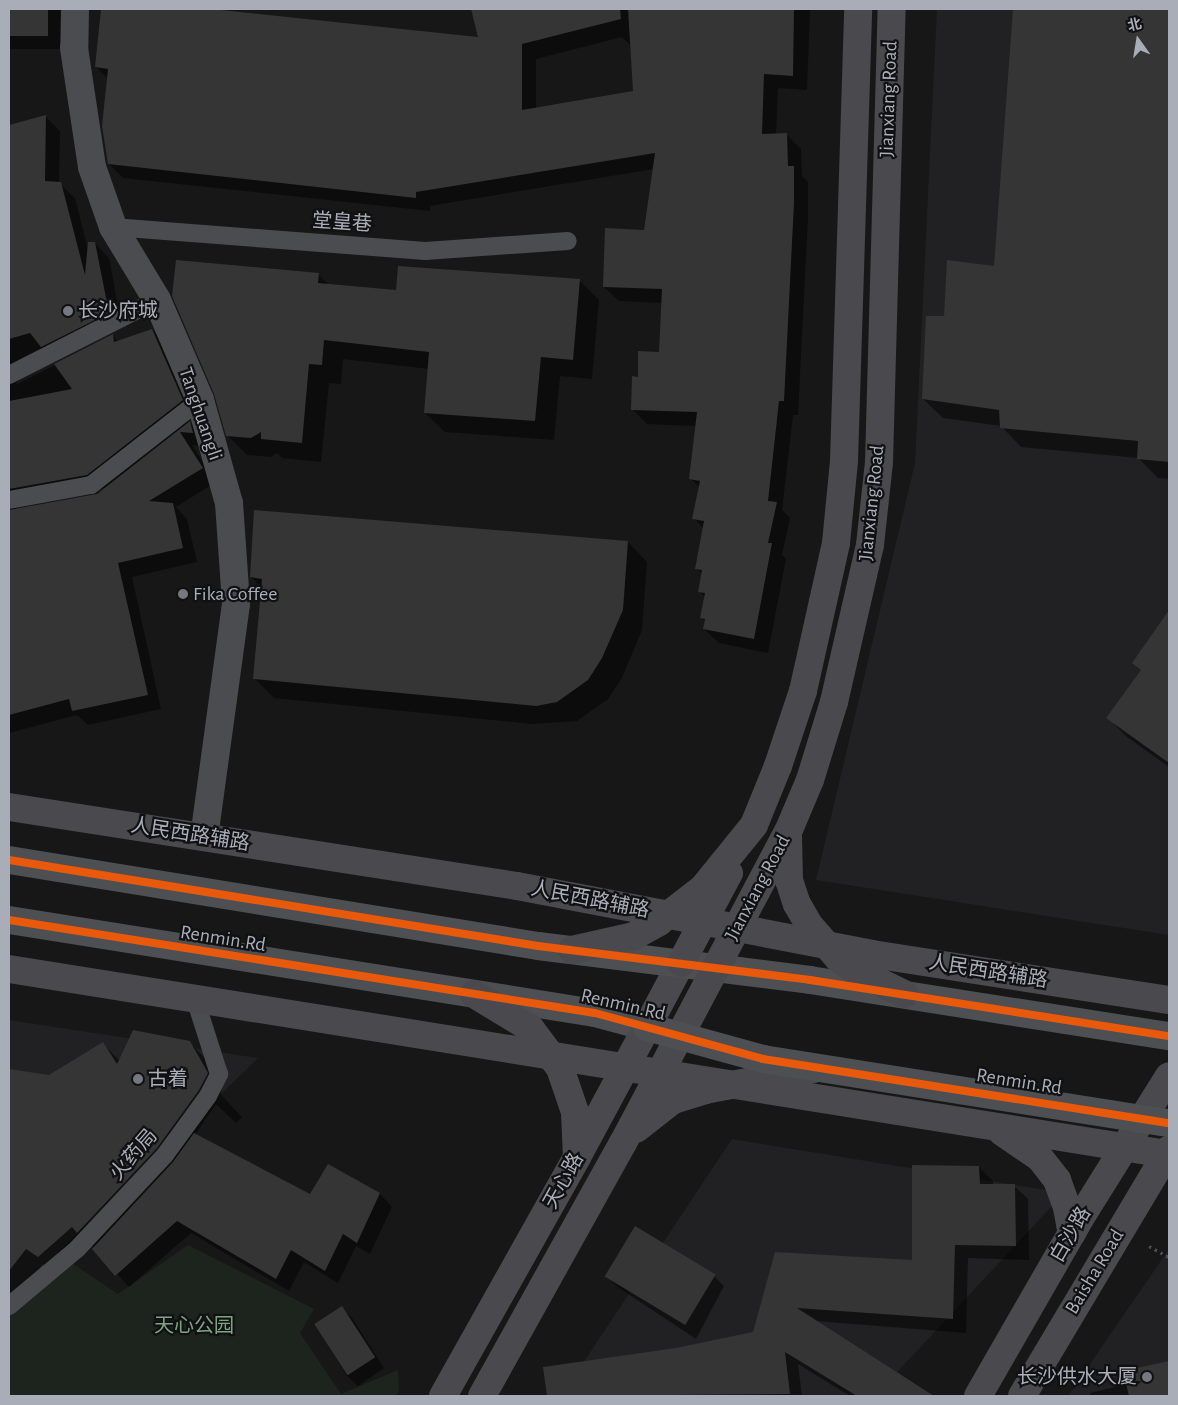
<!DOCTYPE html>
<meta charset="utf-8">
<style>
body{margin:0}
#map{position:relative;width:1178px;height:1405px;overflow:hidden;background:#171717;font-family:"Alegreya Sans","Noto Sans SC",sans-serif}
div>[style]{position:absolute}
.built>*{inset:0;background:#212123}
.green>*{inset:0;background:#1d241e}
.shadow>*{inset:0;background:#0007;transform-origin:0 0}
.building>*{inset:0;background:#353536;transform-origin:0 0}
.path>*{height:3px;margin-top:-1.5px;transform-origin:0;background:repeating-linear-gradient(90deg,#4d4e52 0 2.5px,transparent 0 6.5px)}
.lane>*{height:18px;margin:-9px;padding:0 9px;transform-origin:9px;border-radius:9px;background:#4b4c50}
.street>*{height:28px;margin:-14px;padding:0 14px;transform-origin:14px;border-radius:14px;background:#4b4c50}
.secondary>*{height:28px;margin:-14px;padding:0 14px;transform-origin:14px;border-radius:14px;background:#4a4a4e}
.primary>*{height:28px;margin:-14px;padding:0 14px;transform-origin:14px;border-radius:14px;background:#4d4f52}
.secondary-bridge>*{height:28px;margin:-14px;padding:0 14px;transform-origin:14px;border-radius:14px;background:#4a4a4e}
.primary-bridge>*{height:28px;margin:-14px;padding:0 14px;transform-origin:14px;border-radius:14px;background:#4d4f52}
.cycleway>*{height:8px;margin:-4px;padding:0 4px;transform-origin:4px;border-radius:4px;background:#e8590c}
.dots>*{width:14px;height:14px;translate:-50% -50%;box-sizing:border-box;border:2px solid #111113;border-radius:50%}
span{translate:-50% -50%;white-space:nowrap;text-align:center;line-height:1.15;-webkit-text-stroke:4.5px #111113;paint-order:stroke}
.street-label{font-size:20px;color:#a8adb8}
.poi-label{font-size:20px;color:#a8adb8}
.left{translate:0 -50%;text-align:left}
.right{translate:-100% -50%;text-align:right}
.park-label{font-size:20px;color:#7fa381}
.frame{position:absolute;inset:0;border:10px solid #a8adb8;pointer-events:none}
.north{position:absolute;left:1113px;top:15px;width:50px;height:50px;-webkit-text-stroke:4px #111113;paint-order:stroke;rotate:347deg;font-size:14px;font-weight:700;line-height:20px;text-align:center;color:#a8adb8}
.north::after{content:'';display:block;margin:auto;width:18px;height:22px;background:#a8adb8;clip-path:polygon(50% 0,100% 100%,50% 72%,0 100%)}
</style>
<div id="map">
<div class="built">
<div style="clip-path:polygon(937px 9px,1169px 9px,1169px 935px,816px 880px,915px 463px)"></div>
<div style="clip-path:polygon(9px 1020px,258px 1058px,57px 1253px,9px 1291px)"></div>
<div style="clip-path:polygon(732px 1139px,1064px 1193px,875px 1396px,561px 1396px)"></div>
<div style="clip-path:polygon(1169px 1249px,1169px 1396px,1068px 1396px)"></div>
</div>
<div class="green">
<div style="clip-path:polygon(188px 1245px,314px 1309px,300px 1333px,341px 1394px,398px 1370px,399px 1391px,395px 1396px,9px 1396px,9px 1291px,57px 1253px,118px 1294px)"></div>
</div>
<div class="shadow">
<div style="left:9px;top:9px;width:53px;height:40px"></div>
<div style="clip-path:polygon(evenodd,126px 9px,199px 9px,479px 39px,472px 9px,810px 9px,807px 90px,778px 88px,776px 134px,786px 134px,801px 149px,802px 176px,808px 182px,808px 218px,798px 415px,793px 415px,782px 510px,790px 518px,782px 555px,786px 559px,768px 653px,719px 643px,704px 629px,705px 622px,702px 618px,706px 598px,699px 591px,703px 575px,696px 568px,704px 529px,694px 518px,700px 488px,691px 479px,696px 426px,647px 424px,633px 410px,639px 378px,660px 353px,662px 303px,619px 301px,604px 287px,645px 231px,654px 169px,430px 206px,430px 211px,123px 178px,109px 164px,108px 79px,96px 67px,126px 9px,622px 37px,632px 47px,635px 92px,536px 109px,536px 59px,622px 37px)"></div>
<div style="clip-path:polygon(1014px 9px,1169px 9px,1169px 479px,1158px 478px,1138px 458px,1021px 447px,1001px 426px,943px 418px,923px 399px,945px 317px,996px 268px)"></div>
<div style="clip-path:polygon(evenodd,46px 117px,60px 131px,59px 183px,75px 198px,88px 250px,95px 243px,109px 258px,122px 327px,19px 380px,15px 385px,113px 336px,118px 342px,152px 330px,166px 345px,197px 415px,188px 421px,204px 437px,206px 447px,192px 445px,216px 482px,176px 507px,187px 519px,197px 562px,132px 577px,161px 709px,88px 725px,77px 715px,9px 733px,9px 126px,46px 117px,104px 488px,94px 496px,13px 511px,22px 504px,104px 488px)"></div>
<div style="clip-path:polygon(318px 274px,329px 285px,398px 291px,579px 280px,599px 300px,592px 379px,560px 376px,554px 440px,445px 432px,425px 413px,429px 369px,343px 359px,341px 384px,329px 383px,321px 462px,282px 458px,277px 453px,271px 457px,247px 455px,227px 435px)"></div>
<div style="clip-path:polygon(628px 542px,647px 562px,642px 630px,622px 678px,608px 699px,577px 721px,532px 724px,274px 698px,254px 678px,263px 589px,251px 577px)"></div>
<div style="clip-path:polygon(1169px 612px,1169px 767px,1127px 737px,1108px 718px,1142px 670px,1134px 663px)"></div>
<div style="clip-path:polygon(189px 1042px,206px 1059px,222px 1086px,221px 1095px,242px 1117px,236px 1123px,216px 1104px,195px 1135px,311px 1195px,380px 1194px,392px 1207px,370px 1254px,356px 1246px,338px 1283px,304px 1262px,289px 1291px,191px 1233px,129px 1287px,89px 1243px,55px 1273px,43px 1264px,9px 1305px,9px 1071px,50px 1076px,103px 1044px,120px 1061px)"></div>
<div style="clip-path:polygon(979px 1167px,993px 1181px,993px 1186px,1014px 1186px,1028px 1199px,1029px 1260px,968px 1258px,966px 1333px,816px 1321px,926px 1396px,850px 1396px,798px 1364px,802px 1396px,548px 1396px,545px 1368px,676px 1350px,754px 1333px,776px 1253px,913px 1262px)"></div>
<div style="clip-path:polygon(714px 1276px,724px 1286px,696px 1339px,619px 1288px,608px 1278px)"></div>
<div style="clip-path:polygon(342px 1308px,352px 1318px,384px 1368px,358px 1386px,347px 1376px,316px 1324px)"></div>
<div style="clip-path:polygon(1169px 1362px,1169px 1396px,1091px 1396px,1090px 1393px,1127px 1384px,1124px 1372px)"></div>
</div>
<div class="building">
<div style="left:9px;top:9px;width:39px;height:27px"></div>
<div style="clip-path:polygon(101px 9px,211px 9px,478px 37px,471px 9px,620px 9px,621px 19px,522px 44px,522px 110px,633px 91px,628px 9px,794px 9px,793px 76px,764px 74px,762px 134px,787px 133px,788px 166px,794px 166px,794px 203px,784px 401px,779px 401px,768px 501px,777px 502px,768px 543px,772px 543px,754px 639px,703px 629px,705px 619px,700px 618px,705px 593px,698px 592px,702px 570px,695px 569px,704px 521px,692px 519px,700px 481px,689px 479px,697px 412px,631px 410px,632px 376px,638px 377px,638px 351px,659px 352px,662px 289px,603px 287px,605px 228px,644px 230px,655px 153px,416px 192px,416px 198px,108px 164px,102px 126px,108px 69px,95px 67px)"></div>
<div style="clip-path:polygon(1013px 9px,1169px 9px,1169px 462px,1137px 459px,1138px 441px,1000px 428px,999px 410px,922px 399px,926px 316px,944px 316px,947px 260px,994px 266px)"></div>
<div style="clip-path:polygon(46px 115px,45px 181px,61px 182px,85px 275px,88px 242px,95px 242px,109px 313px,41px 347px,30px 333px,9px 339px,9px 125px)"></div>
<div style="clip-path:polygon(176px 260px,319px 273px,318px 283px,396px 290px,398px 266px,580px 279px,573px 360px,541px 357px,535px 421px,424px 413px,429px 352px,324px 340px,322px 365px,309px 364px,302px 443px,261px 439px,261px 432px,251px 438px,226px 436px,214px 394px,172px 296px)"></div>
<div style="clip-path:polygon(152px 329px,183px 400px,87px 475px,9px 489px,9px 401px,72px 389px,54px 364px,113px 334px,114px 342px)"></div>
<div style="clip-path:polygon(190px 421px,193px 433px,180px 432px,203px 468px,149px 501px,173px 503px,183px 548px,118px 563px,148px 695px,72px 711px,69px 699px,9px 715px,9px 510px,97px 494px)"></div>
<div style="clip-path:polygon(254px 510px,628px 541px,623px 610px,602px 658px,588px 680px,557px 702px,536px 706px,253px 679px,262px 579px,250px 577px)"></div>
<div style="clip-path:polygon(1169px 610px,1169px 763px,1106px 718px,1141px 670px,1132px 663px)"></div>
<div style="clip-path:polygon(133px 1030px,190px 1041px,208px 1073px,199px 1090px,157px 1148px,77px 1233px,72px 1227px,38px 1257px,26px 1249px,9px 1271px,9px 1069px,49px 1075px,103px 1042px,117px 1064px)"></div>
<div style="clip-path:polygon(194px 1133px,310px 1194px,328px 1164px,380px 1193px,357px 1243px,343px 1234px,325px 1271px,291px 1250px,276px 1279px,177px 1221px,115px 1276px,92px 1249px,173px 1162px)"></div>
<div style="clip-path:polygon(912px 1165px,979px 1166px,980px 1184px,1015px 1184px,1016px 1246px,955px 1245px,953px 1319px,797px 1308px,934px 1396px,857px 1396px,785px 1352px,790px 1394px,547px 1396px,543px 1367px,676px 1348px,753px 1332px,775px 1252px,912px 1260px)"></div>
<div style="left:635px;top:1226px;width:94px;height:59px;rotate:31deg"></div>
<div style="left:342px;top:1306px;width:61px;height:33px;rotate:57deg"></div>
<div style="clip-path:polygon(1169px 1361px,1169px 1396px,1129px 1396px,1123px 1371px)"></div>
</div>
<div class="path">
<div style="left:1149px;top:1246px;width:23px;rotate:29deg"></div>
</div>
<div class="lane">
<div style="left:113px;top:227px;width:313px;rotate:4.4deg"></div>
<div style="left:425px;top:251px;width:143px;rotate:-4deg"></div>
<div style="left:9px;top:375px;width:166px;rotate:-26.9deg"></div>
<div style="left:9px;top:500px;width:83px;rotate:-10.4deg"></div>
<div style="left:91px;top:485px;width:138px;rotate:-37.9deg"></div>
<div style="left:9px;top:1306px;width:89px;rotate:-40deg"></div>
<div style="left:77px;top:1249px;width:129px;rotate:-46.9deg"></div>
<div style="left:165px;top:1155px;width:73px;rotate:-53.9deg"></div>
<div style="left:208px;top:1096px;width:25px;rotate:-63deg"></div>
<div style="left:219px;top:1074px;width:79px;rotate:-107.7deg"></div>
</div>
<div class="street">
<div style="left:75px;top:9px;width:39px;rotate:91deg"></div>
<div style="left:74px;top:48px;width:120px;rotate:81.4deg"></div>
<div style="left:92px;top:167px;width:64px;rotate:70.7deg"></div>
<div style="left:113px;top:227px;width:85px;rotate:58.9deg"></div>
<div style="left:157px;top:300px;width:109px;rotate:66.7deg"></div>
<div style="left:200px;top:400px;width:107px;rotate:74.3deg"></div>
<div style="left:229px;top:503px;width:101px;rotate:86deg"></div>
<div style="left:236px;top:604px;width:235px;rotate:97.8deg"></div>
</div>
<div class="secondary">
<div style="left:9px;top:807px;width:514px;rotate:8.84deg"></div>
<div style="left:517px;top:886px;width:361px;rotate:10.8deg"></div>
<div style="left:872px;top:954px;width:301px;rotate:8.8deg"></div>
<div style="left:754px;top:825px;width:64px;rotate:-67.9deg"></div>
<div style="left:778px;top:766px;width:79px;rotate:-71.6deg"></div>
<div style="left:803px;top:691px;width:152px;rotate:-77.4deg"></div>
<div style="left:836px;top:543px;width:82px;rotate:-84.4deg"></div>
<div style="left:844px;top:461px;width:452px;rotate:-88.2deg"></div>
<div style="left:788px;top:832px;width:56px;rotate:-67.1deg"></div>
<div style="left:810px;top:780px;width:82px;rotate:-72.9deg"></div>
<div style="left:834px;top:702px;width:161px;rotate:-77.1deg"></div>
<div style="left:870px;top:545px;width:83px;rotate:-83.8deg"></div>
<div style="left:879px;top:462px;width:453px;rotate:-88.4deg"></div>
<div style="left:9px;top:969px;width:1173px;rotate:9.08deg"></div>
<div style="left:647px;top:1027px;width:72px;rotate:-62deg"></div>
<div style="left:1002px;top:1132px;width:46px;rotate:34.4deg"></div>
<div style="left:1040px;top:1158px;width:28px;rotate:52deg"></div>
<div style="left:1057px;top:1180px;width:29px;rotate:70deg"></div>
<div style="left:1067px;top:1207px;width:27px;rotate:80deg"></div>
<div style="left:443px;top:1396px;width:274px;rotate:-60.7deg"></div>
<div style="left:482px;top:1396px;width:290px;rotate:-60.9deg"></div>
<div style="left:978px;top:1396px;width:212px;rotate:-60.1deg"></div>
<div style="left:1084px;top:1212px;width:160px;rotate:-58deg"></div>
<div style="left:1022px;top:1396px;width:287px;rotate:-59.2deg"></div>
</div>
<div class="primary">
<div style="left:9px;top:860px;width:536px;rotate:9.23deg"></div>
<div style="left:538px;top:946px;width:274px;rotate:7.1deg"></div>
<div style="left:810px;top:980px;width:363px;rotate:8.9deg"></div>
<div style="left:9px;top:920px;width:593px;rotate:9.02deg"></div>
<div style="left:595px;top:1013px;width:54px;rotate:15.1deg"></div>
</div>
<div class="secondary-bridge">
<div style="left:788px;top:836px;width:44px;rotate:88.7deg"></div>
<div style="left:789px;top:880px;width:25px;rotate:72deg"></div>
<div style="left:797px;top:904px;width:24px;rotate:60deg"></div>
<div style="left:809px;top:925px;width:44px;rotate:48.7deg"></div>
<div style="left:838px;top:958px;width:21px;rotate:35deg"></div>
<div style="left:855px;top:970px;width:55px;rotate:26.1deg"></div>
<div style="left:572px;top:950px;width:64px;rotate:-12.7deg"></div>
<div style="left:634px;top:936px;width:29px;rotate:-29deg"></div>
<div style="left:659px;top:922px;width:56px;rotate:-37.7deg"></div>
<div style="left:703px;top:888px;width:81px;rotate:-51deg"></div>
<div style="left:681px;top:963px;width:102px;rotate:-61.9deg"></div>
<div style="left:474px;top:994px;width:66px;rotate:31.3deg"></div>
<div style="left:530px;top:1028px;width:50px;rotate:53.1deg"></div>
<div style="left:560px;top:1068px;width:46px;rotate:71.2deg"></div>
<div style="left:575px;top:1112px;width:45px;rotate:87.5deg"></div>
<div style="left:636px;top:1129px;width:47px;rotate:-38.1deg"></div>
<div style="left:673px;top:1100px;width:34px;rotate:-17deg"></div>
<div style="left:705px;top:1090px;width:111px;rotate:-10.9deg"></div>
<div style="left:623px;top:1143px;width:352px;rotate:-62.1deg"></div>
<div style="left:577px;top:1157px;width:148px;rotate:-61.7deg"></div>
</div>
<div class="primary-bridge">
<div style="left:647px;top:1027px;width:120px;rotate:15.4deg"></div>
<div style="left:763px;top:1059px;width:411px;rotate:9deg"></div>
</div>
<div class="cycleway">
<div style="left:9px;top:860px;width:536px;rotate:9.23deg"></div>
<div style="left:538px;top:946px;width:274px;rotate:7.1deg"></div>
<div style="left:810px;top:980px;width:363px;rotate:8.9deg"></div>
<div style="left:9px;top:920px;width:593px;rotate:9.02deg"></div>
<div style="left:595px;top:1013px;width:174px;rotate:15.3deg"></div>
<div style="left:763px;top:1059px;width:411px;rotate:9deg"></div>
</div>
<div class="dots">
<div style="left:68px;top:311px;background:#757880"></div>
<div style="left:183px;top:594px;background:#757880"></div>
<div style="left:138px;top:1079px;background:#757880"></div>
<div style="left:1147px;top:1377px;background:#757880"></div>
</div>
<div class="street-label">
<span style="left:889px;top:99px;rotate:-88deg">Jianxiang Road</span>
<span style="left:342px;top:223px;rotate:4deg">堂皇巷</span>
<span style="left:200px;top:414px;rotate:71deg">Tanghuangli</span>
<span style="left:872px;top:503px;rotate:-84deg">Jianxiang Road</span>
<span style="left:190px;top:835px;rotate:9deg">人民西路辅路</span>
<span style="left:758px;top:888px;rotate:-62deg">Jianxiang Road</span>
<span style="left:590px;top:900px;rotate:11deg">人民西路辅路</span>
<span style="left:223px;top:939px;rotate:9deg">Renmin.Rd</span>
<span style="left:988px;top:972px;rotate:9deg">人民西路辅路</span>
<span style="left:623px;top:1005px;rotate:13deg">Renmin.Rd</span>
<span style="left:1019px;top:1082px;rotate:9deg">Renmin.Rd</span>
<span style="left:134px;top:1155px;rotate:-49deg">火药局</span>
<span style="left:564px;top:1181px;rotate:-61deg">天心路</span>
<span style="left:1071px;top:1235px;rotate:-60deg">白沙路</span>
<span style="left:1095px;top:1272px;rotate:-59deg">Baisha Road</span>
</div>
<div class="poi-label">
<span class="left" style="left:78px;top:311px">长沙府城</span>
<span class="left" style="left:193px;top:594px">Fika Coffee</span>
<span class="left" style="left:148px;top:1079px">古着</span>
<span class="right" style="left:1137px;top:1377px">长沙供水大厦</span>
</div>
<div class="park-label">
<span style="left:194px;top:1326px">天心公园</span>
</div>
<div class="frame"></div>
<div class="north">北</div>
</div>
